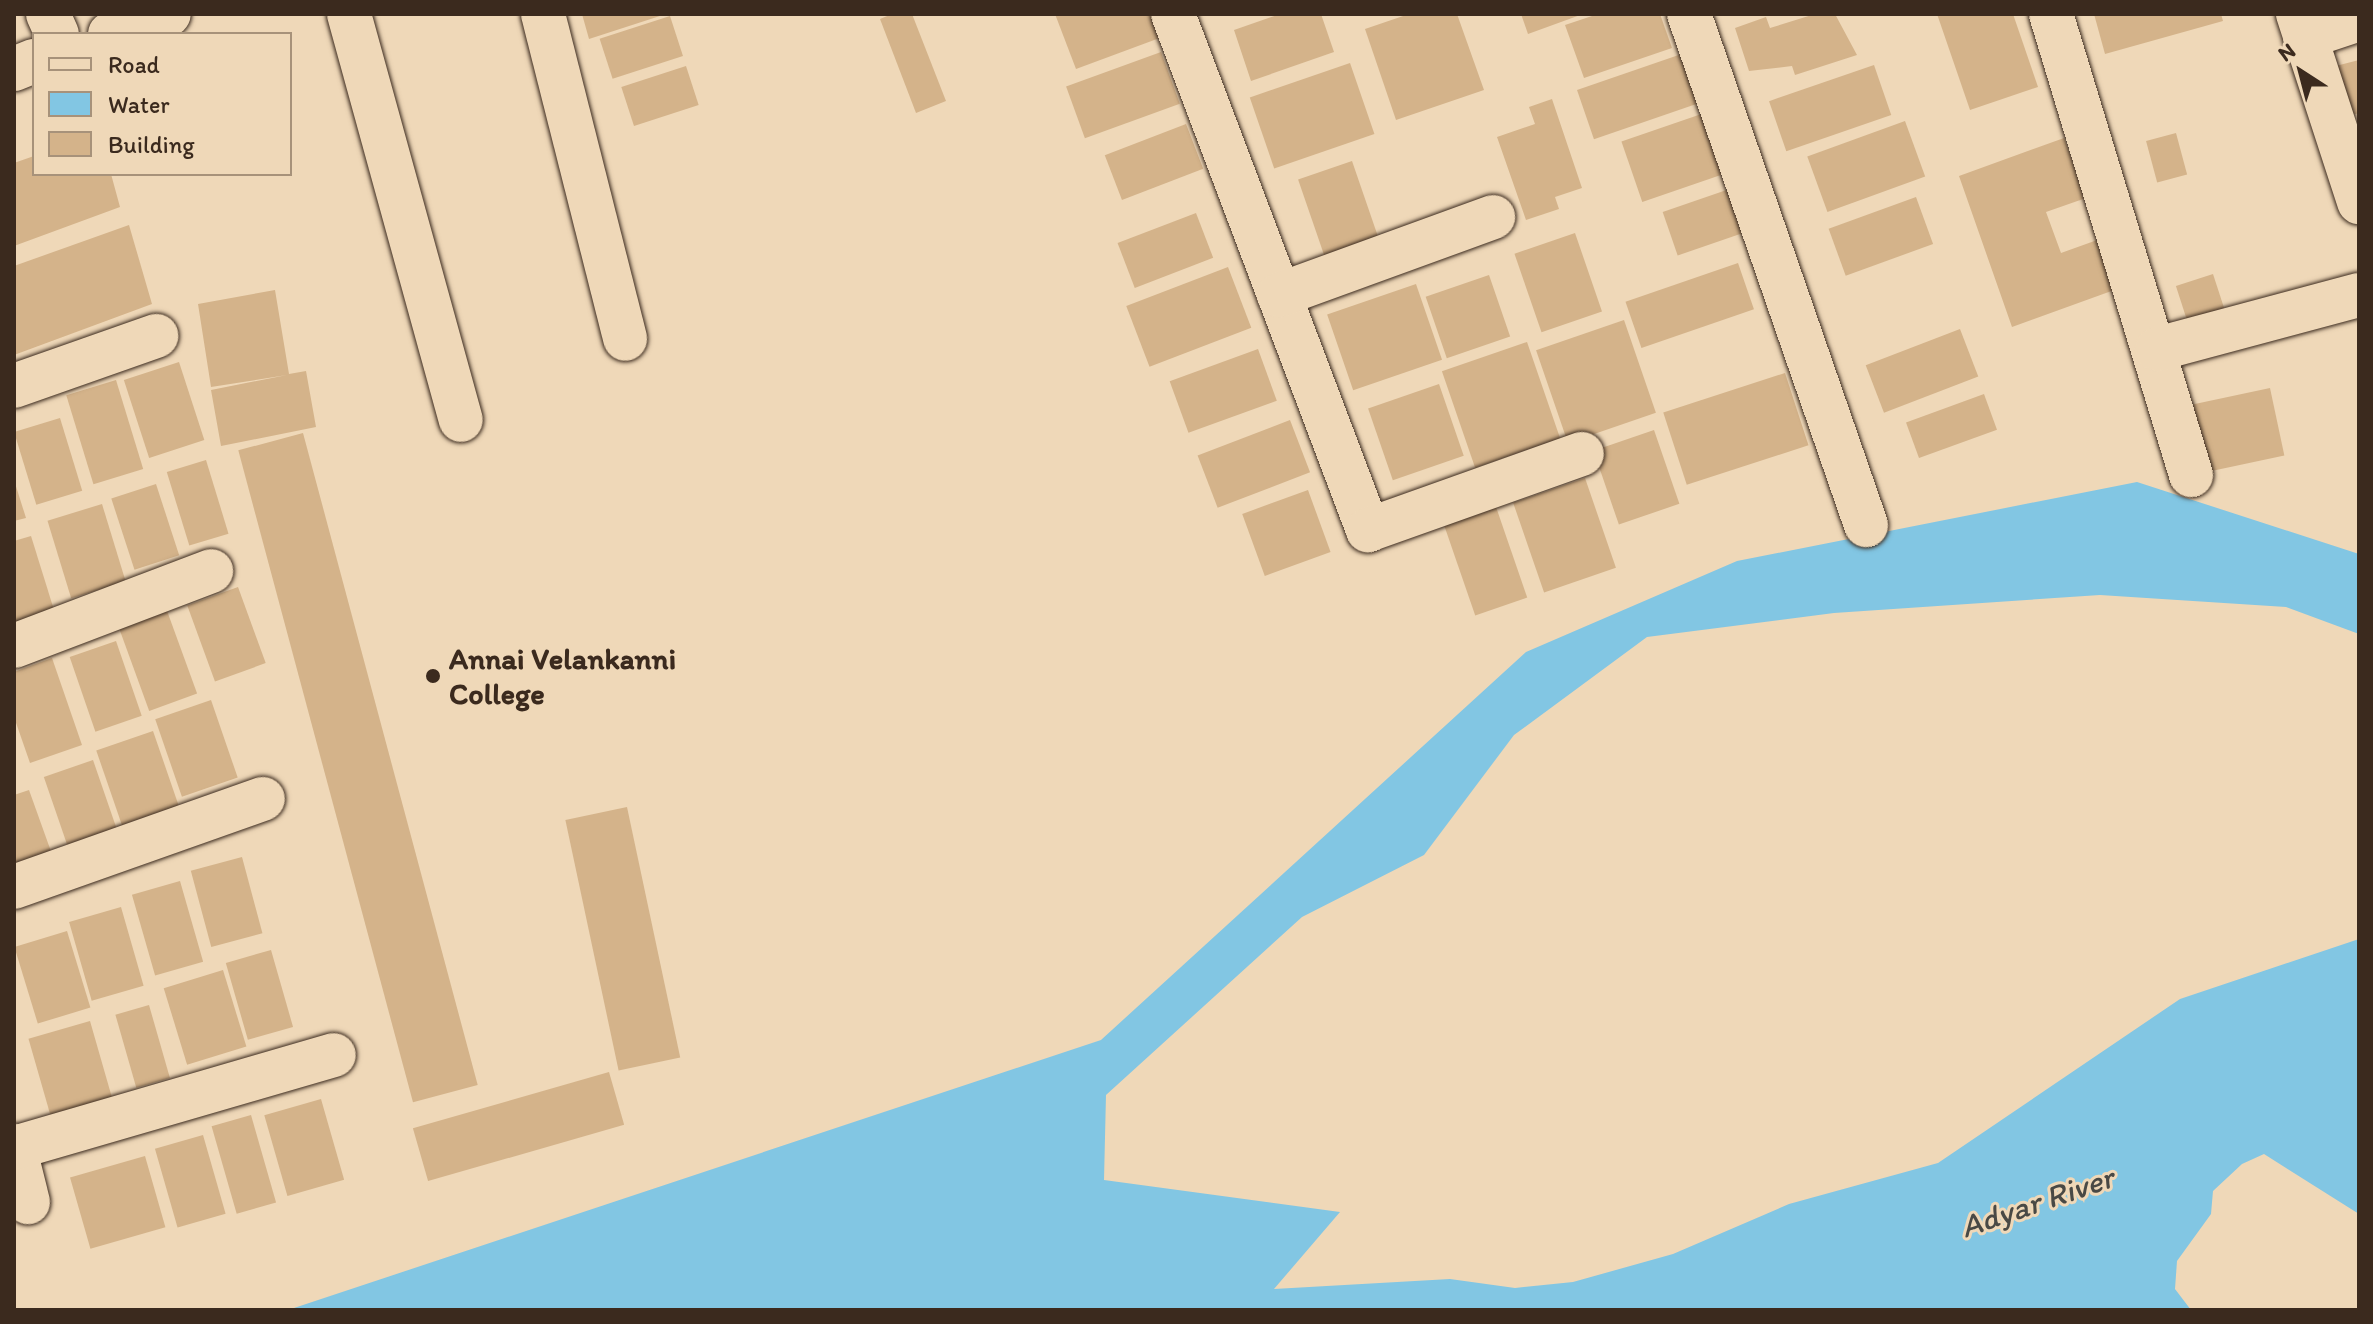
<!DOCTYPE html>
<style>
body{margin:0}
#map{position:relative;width:2373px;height:1324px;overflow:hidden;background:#efd8b8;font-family:Itim,sans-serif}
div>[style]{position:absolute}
.water>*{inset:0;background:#82c6e3}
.building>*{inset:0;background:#d4b38a;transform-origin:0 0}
.roads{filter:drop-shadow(0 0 2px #3b2a1e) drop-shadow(0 0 2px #3b2a1e)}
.minor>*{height:44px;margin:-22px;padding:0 22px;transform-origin:22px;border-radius:22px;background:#efd8b8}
.dots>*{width:22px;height:22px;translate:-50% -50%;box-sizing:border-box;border:4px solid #efd8b8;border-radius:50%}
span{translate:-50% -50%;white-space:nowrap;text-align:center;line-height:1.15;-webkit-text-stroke:6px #efd8b8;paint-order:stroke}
.poi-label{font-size:30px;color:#3b2a1e;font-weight:700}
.left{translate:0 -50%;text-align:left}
.water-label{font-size:32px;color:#494945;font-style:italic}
.frame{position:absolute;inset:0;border:16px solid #3b2a1e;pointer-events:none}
.legend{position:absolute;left:32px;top:32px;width:260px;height:144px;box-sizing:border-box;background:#efd8b8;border:2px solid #a7927a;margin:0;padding:10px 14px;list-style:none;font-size:24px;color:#3b2a1e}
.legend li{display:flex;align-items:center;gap:16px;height:40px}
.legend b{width:40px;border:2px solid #a7927a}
.north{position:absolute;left:2261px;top:32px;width:80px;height:80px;-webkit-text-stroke:6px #efd8b8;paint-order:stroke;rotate:324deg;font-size:22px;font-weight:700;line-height:32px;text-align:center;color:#3b2a1e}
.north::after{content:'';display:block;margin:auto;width:28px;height:36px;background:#3b2a1e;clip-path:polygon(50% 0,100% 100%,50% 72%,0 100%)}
</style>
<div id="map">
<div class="water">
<div style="clip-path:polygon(2137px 482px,2359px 554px,2359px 634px,2286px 607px,2100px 595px,1834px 613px,1647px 637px,1514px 735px,1424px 855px,1302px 917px,1106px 1095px,1104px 1180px,1340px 1212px,1274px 1289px,1450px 1279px,1515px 1288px,1573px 1282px,1673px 1254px,1789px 1204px,1938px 1163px,2180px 999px,2359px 939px,2359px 1214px,2264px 1154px,2242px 1164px,2213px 1191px,2211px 1214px,2177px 1261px,2175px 1289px,2191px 1310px,288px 1310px,1101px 1040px,1526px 652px,1737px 561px)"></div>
</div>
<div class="building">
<div style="clip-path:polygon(582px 14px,662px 14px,663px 15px,589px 39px)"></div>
<div style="clip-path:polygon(892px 14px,912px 14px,946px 101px,916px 113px,880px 19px)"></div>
<div style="clip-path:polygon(1055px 14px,1157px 14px,1165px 36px,1076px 69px)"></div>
<div style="clip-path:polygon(1280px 14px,1321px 14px,1334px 52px,1251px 81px,1234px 30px)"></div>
<div style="clip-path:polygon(1409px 14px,1457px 14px,1484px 90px,1396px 120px,1365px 29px)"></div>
<div style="clip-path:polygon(1521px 14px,1583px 14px,1528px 34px)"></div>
<div style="clip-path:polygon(1598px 14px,1660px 14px,1672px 48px,1584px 78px,1565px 25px)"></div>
<div style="clip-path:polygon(1815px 14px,1835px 14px,1857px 55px,1795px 75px,1792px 66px,1749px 71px,1735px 28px,1766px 17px,1770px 28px)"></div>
<div style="clip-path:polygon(1937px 14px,2013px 14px,2038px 87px,1970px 110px)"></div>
<div style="clip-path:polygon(2094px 14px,2221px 14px,2223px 21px,2105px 54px)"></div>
<div style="left:670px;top:16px;width:42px;height:74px;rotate:72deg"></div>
<div style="left:1699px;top:48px;width:52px;height:129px;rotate:71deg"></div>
<div style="left:1161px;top:52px;width:55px;height:101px;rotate:70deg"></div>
<div style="clip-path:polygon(2359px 60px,2359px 113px,2342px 118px,2328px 68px)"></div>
<div style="left:1350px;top:63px;width:75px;height:106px;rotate:71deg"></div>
<div style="left:1874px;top:65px;width:53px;height:111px;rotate:71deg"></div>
<div style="left:686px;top:66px;width:41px;height:68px;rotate:72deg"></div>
<div style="clip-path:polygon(1552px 99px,1582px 188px,1555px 197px,1559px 209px,1526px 220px,1497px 137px,1535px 124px,1529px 107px)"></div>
<div style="left:1716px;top:109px;width:64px;height:100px;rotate:71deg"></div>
<div style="left:1905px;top:121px;width:59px;height:104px;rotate:70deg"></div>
<div style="left:1186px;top:124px;width:48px;height:87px;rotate:69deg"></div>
<div style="left:2176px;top:133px;width:43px;height:31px;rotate:75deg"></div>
<div style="clip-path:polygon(2064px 138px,2086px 198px,2046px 212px,2061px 253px,2100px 239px,2117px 289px,2012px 327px,1959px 176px)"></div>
<div style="clip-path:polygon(34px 156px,34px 174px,111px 174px,120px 207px,14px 246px,14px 163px)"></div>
<div style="left:1352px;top:161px;width:92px;height:57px;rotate:71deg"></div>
<div style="left:1744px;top:184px;width:46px;height:86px;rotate:71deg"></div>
<div style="left:1916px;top:197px;width:50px;height:93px;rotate:70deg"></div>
<div style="left:1196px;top:213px;width:48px;height:84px;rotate:69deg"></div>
<div style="clip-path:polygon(129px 225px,152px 304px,14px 355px,14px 266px)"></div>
<div style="left:1575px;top:233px;width:83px;height:64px;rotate:71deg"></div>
<div style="left:1738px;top:263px;width:49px;height:119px;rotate:71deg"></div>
<div style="left:1228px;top:267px;width:65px;height:109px;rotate:69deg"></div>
<div style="left:2213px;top:274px;width:44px;height:39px;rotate:72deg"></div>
<div style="left:1489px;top:275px;width:65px;height:67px;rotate:71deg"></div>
<div style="left:1416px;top:284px;width:80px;height:94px;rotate:71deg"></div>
<div style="clip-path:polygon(275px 290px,289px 374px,306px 371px,316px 427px,221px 446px,211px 390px,287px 375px,211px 387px,198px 304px)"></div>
<div style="left:1624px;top:320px;width:98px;height:93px;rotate:71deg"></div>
<div style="left:1960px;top:329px;width:51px;height:101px;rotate:69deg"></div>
<div style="left:1527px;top:342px;width:102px;height:90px;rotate:71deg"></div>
<div style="left:1258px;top:349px;width:55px;height:94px;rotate:70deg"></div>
<div style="left:179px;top:362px;width:82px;height:58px;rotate:72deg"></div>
<div style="left:1785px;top:373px;width:76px;height:128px;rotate:72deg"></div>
<div style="left:116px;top:380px;width:93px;height:52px;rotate:73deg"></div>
<div style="left:1439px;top:384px;width:76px;height:75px;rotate:71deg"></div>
<div style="left:2270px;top:388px;width:69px;height:84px;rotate:78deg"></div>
<div style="left:1984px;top:394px;width:38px;height:83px;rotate:70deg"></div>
<div style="left:60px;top:418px;width:76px;height:48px;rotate:73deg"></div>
<div style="left:1290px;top:420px;width:56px;height:99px;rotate:69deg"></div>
<div style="left:1654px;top:430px;width:78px;height:64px;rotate:71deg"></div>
<div style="left:303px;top:433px;width:675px;height:67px;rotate:75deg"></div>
<div style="left:206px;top:460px;width:77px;height:41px;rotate:73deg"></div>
<div style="left:1585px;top:478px;width:95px;height:76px;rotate:71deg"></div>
<div style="clip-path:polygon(14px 480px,26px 518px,14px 521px)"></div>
<div style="left:156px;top:484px;width:75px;height:47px;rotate:72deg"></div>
<div style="left:1308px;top:490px;width:66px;height:70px;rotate:70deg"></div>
<div style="left:102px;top:504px;width:81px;height:57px;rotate:73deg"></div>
<div style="left:1495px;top:504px;width:99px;height:55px;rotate:71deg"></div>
<div style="clip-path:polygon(31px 536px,54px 610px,15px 622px,14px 541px)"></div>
<div style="left:238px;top:587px;width:81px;height:54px;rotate:70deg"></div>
<div style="left:166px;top:608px;width:91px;height:51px;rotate:70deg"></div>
<div style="left:116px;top:641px;width:79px;height:49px;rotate:71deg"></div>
<div style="clip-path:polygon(52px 658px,82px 745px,30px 763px,14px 717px,14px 672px)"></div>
<div style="left:211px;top:700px;width:82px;height:59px;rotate:71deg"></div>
<div style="left:153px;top:731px;width:79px;height:60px;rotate:71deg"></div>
<div style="left:93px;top:760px;width:78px;height:52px;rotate:71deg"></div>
<div style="clip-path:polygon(29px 790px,53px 857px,14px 870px,14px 795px)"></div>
<div style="left:627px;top:807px;width:256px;height:63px;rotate:78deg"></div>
<div style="left:242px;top:857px;width:79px;height:53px;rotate:75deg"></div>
<div style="left:180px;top:881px;width:84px;height:50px;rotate:74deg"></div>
<div style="left:121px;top:907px;width:82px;height:54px;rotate:74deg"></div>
<div style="left:67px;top:931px;width:80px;height:55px;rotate:73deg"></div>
<div style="left:271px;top:950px;width:80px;height:47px;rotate:74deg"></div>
<div style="left:223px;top:970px;width:80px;height:62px;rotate:73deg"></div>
<div style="left:149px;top:1005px;width:76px;height:35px;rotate:74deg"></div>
<div style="left:90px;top:1021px;width:83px;height:64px;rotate:74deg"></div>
<div style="left:609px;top:1072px;width:55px;height:204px;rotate:74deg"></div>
<div style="left:321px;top:1099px;width:84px;height:59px;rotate:74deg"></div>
<div style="left:251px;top:1115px;width:91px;height:41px;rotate:74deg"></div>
<div style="left:203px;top:1135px;width:82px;height:50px;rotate:74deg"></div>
<div style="left:145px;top:1156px;width:74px;height:78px;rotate:74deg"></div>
</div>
<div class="roads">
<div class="minor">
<div style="left:48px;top:14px;width:22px;rotate:66deg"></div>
<div style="left:349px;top:14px;width:421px;rotate:74.6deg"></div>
<div style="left:543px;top:14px;width:335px;rotate:75.8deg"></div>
<div style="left:1173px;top:14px;width:552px;rotate:69.3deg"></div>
<div style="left:1368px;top:530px;width:227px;rotate:-19.6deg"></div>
<div style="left:1689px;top:14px;width:541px;rotate:70.89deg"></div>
<div style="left:2051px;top:14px;width:482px;rotate:73.1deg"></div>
<div style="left:2298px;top:14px;width:198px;rotate:72deg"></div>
<div style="left:110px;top:34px;width:62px;rotate:-18.7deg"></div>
<div style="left:2305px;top:37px;width:57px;rotate:-18.4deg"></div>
<div style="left:14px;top:69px;width:22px;rotate:-22deg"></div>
<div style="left:1279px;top:295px;width:228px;rotate:-20deg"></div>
<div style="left:2157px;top:349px;width:209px;rotate:-15deg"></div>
<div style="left:14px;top:386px;width:151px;rotate:-19.4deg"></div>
<div style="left:14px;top:646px;width:211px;rotate:-20.8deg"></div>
<div style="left:14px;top:887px;width:264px;rotate:-19.5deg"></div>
<div style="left:14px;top:1146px;width:58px;rotate:76deg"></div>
<div style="left:14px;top:1148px;width:333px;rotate:-16.2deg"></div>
</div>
</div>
<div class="dots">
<div style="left:433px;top:676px;background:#3b2a1e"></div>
</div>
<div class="poi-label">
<span class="left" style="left:449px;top:676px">Annai Velankanni<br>College</span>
</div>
<div class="water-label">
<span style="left:2037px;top:1202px;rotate:-19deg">Adyar River</span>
</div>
<div class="frame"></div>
<ul class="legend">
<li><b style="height:10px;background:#efd8b8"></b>Road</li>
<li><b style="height:22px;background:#82c6e3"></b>Water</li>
<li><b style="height:22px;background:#d4b38a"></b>Building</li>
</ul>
<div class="north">N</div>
</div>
